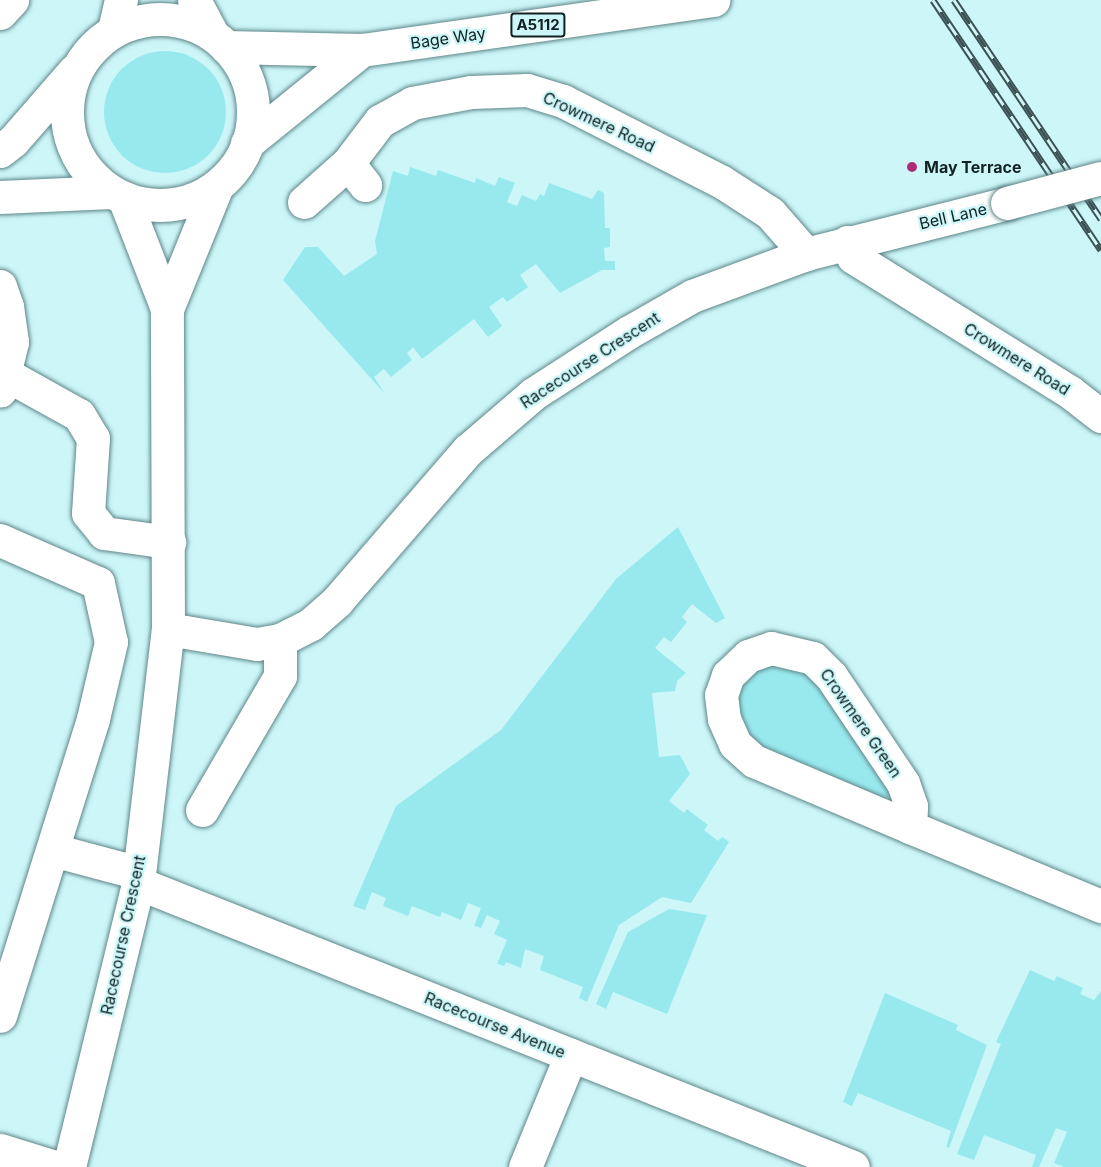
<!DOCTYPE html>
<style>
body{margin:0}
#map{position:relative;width:1101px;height:1167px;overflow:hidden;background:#ccf6f8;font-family:Inter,sans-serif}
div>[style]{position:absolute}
.green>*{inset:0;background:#98e9ee}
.round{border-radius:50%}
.roads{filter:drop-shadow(0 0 2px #5f8688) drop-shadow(0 0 2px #5f8688)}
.minor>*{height:33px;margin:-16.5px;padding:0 16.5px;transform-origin:16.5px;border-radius:16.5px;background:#fff}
.major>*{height:33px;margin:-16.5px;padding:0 16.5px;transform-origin:16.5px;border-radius:16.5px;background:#fff}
.major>.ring{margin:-16.5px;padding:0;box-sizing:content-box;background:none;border:33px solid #fff;border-radius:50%}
.rail>*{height:7px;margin-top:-3.5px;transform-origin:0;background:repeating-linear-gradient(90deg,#ccf6f8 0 14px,#3b5152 0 28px);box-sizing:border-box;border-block:2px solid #3b5152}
.bridges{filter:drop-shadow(0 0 2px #5f8688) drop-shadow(0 0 2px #5f8688)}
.minor-bridge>*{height:33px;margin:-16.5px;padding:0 16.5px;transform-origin:16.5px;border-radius:16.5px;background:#fff}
.dots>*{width:16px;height:16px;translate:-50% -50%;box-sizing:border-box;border:3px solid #ccf6f8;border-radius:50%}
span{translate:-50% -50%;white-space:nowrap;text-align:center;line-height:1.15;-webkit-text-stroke:4.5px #ccf6f8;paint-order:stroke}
.shield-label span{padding:2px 4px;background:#ccf6f8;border:2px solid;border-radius:4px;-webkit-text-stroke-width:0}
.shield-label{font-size:15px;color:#112122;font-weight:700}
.street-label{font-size:16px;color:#112122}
.poi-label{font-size:16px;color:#112122;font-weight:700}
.left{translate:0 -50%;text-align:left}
</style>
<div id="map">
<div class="green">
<div class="round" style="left:104px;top:51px;width:122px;height:122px"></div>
<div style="clip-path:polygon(410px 167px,436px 176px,438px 170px,475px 183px,476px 178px,495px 186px,499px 177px,515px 183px,507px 202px,517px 206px,522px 195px,536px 201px,540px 194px,544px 196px,549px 183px,592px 199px,598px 190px,604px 193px,605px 228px,610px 228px,610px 247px,604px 248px,605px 261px,615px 261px,615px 270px,602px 270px,560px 293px,536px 264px,520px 275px,528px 287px,507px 302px,503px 297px,489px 307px,502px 326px,488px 337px,474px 319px,422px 359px,413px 347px,407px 353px,412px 360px,391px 377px,384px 369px,374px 377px,385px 394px,283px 280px,305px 247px,318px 247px,344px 276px,377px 254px,375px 241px,393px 171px,408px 176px)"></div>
<div style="clip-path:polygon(678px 527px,725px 618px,716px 623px,692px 604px,682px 617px,687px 622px,671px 642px,664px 637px,655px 648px,686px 673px,677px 681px,675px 691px,652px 693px,659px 757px,680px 755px,690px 774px,669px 801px,684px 813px,687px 809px,708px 825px,704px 830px,718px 841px,722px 837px,729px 842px,691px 903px,662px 897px,619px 925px,587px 1002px,579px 998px,583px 987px,540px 970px,544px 956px,525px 949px,521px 968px,506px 962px,504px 966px,497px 964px,507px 940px,494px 934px,500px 921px,487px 915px,481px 928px,474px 926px,481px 908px,468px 903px,461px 920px,442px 912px,440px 917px,412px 906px,408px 916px,383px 906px,386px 898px,372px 892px,365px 910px,353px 906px,396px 806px,501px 730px,616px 579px)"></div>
<div style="clip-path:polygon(763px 664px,790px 665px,813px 677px,890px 786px,889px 796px,884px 800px,758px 751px,730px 707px,739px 683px)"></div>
<div style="clip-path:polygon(669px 909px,707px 915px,667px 1014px,613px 992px,606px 1009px,596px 1004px,628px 932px)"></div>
<div style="clip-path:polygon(1030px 970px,1054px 981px,1057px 976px,1083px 988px,1080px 994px,1094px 1000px,1101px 991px,1101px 1167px,1064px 1167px,1054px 1163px,1067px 1132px,1056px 1128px,1039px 1167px,1032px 1167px,1036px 1155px,984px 1135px,974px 1160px,957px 1154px,1001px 1044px,996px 1042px)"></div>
<div style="clip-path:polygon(885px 993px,958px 1025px,956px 1030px,987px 1045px,949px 1148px,946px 1147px,951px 1131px,858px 1093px,852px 1106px,843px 1102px)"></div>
</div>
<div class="roads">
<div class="minor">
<div style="left:194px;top:0;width:38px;rotate:62deg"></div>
<div style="left:0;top:13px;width:18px;rotate:-47deg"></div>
<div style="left:114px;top:30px;width:31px;rotate:-77deg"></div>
<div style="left:348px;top:163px;width:28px;rotate:52deg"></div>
<div style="left:124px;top:198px;width:119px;rotate:68.8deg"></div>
<div style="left:304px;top:202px;width:59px;rotate:-41.6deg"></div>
<div style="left:348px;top:163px;width:53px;rotate:-52.7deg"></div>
<div style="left:380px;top:121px;width:37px;rotate:-29deg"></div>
<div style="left:412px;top:103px;width:60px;rotate:-10.6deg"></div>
<div style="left:471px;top:92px;width:56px;rotate:-2deg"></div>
<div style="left:527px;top:90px;width:38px;rotate:17deg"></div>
<div style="left:563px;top:101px;width:178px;rotate:27deg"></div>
<div style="left:722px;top:182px;width:57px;rotate:32.9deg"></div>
<div style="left:770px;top:213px;width:55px;rotate:48.7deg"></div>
<div style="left:847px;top:242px;width:16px;rotate:68deg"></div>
<div style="left:853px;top:257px;width:256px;rotate:31.9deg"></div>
<div style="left:1070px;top:392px;width:39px;rotate:38deg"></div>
<div style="left:0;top:286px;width:21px;rotate:71deg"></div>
<div style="left:7px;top:306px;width:36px;rotate:82deg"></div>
<div style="left:12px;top:342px;width:50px;rotate:103.8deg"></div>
<div style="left:7px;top:375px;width:82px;rotate:29.1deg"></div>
<div style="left:79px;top:415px;width:27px;rotate:59deg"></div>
<div style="left:93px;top:438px;width:75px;rotate:93.8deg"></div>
<div style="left:88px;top:513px;width:26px;rotate:51deg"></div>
<div style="left:104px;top:533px;width:66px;rotate:7.9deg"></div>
<div style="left:0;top:540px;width:107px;rotate:23.7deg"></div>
<div style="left:98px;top:583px;width:60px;rotate:77.6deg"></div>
<div style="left:111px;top:642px;width:79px;rotate:103.2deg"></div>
<div style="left:93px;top:719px;width:311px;rotate:107.4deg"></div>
<div style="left:168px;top:629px;width:90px;rotate:9.6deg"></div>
<div style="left:257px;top:644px;width:23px;rotate:-10deg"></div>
<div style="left:280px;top:640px;width:35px;rotate:-27deg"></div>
<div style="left:311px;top:624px;width:35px;rotate:-41deg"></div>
<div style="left:337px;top:601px;width:200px;rotate:-49.1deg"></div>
<div style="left:468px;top:450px;width:86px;rotate:-40.7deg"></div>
<div style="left:533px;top:394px;width:114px;rotate:-32.9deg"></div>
<div style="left:629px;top:332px;width:73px;rotate:-29.7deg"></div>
<div style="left:692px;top:296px;width:121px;rotate:-20.2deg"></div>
<div style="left:806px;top:254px;width:207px;rotate:-14.2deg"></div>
<div style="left:202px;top:810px;width:155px;rotate:-59.8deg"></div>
<div style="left:280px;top:676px;width:36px;rotate:-90deg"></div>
<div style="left:910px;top:827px;width:21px;rotate:-87deg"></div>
<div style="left:911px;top:806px;width:24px;rotate:-109deg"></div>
<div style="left:903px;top:783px;width:129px;rotate:-123.9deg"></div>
<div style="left:831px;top:676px;width:25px;rotate:-135deg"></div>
<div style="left:813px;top:658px;width:43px;rotate:-166.6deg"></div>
<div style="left:771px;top:648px;width:24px;rotate:161deg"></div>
<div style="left:748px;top:656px;width:28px;rotate:136deg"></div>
<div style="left:728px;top:675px;width:21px;rotate:109deg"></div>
<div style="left:721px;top:695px;width:24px;rotate:83deg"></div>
<div style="left:724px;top:719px;width:27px;rotate:66deg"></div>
<div style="left:735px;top:744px;width:25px;rotate:42deg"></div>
<div style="left:754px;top:761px;width:169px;rotate:22.9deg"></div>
<div style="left:910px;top:827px;width:207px;rotate:22.5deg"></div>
<div style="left:53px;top:850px;width:89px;rotate:15deg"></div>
<div style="left:138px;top:883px;width:769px;rotate:21.66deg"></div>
<div style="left:0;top:1150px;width:58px;rotate:17.2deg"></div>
<div style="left:69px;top:1167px;width:292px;rotate:-76.3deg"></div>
<div style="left:138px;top:883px;width:256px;rotate:-83.3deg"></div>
<div style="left:168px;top:629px;width:320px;rotate:-90.2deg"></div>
<div style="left:167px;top:309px;width:133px;rotate:-67.9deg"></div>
<div style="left:525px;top:1167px;width:121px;rotate:-67.7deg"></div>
</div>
<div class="major">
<div class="ring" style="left:67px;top:19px;width:153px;height:153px"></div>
<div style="left:226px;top:47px;width:136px;rotate:1.3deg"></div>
<div style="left:362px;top:50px;width:355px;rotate:-8.1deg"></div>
<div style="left:247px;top:143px;width:148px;rotate:-39deg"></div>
<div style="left:0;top:151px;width:16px;rotate:-38deg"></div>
<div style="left:13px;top:141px;width:94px;rotate:-48.9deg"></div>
<div style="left:0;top:197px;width:111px;rotate:-2.6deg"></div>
</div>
</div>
<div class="rail">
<div style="left:933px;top:0;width:301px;rotate:56.1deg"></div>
<div style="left:954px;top:0;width:264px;rotate:56.1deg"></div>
</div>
<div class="bridges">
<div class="minor-bridge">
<div style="left:1007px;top:203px;width:97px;rotate:-14.9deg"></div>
</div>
</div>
<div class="dots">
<div style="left:912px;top:167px;background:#ae2c76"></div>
</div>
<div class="shield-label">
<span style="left:538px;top:25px">A5112</span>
</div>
<div class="street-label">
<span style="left:448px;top:38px;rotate:-8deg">Bage Way</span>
<span style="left:599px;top:122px;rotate:25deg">Crowmere Road</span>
<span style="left:953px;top:216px;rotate:-13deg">Bell Lane</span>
<span style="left:1017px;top:359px;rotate:32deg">Crowmere Road</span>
<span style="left:590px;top:360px;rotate:-33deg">Racecourse Crescent</span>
<span style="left:861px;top:723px;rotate:55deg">Crowmere Green</span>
<span style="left:123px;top:935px;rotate:-78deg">Racecourse Crescent</span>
<span style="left:495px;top:1025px;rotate:22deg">Racecourse Avenue</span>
</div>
<div class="poi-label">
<span class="left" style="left:924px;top:167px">May Terrace</span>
</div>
</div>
